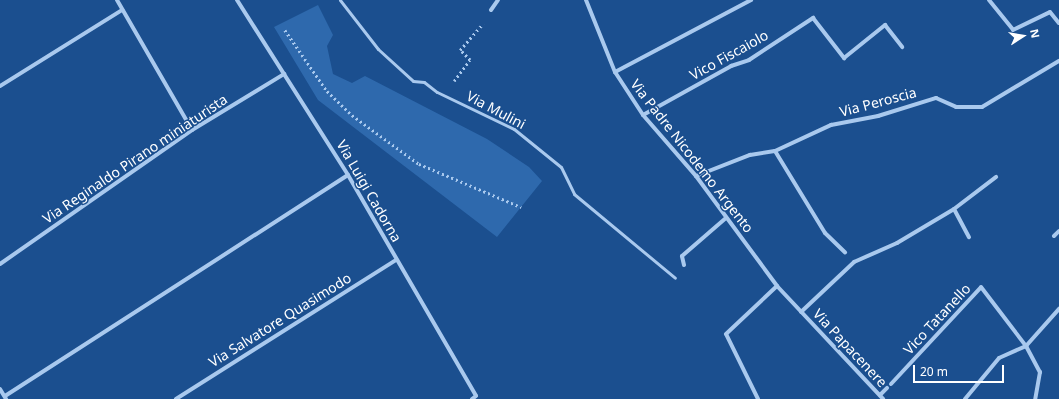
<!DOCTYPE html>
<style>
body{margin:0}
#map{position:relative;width:1059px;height:399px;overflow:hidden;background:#1b4f8f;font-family:"Noto Sans",sans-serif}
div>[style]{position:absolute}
.green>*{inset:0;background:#2e69ad}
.path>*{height:2.5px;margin-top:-1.25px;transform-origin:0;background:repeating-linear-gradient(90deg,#a9c9ee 0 2px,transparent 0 5px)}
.lane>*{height:3px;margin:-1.5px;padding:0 1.5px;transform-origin:1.5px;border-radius:1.5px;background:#a9c9ee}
.street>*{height:4px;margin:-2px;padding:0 2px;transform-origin:2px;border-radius:2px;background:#a9c9ee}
span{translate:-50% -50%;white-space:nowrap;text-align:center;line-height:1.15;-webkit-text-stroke:3px #1b4f8f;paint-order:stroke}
.street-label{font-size:14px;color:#fff}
.north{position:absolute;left:1003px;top:16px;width:40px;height:40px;-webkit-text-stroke:3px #1b4f8f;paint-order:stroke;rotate:78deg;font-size:11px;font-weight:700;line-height:16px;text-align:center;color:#fff}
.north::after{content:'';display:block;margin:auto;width:14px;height:18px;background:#fff;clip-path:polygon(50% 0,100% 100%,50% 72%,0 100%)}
.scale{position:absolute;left:913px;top:365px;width:91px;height:18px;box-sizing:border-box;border:2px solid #fff;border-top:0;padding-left:5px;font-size:12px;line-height:14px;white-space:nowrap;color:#fff;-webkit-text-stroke:3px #1b4f8f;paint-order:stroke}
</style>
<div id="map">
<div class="green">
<div style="clip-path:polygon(318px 5px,333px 35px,327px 46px,333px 74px,352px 83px,365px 76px,487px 139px,529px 167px,542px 181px,497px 237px,318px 100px,274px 27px)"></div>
</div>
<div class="path">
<div style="left:285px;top:30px;width:74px;rotate:55.5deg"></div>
<div style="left:327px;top:91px;width:35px;rotate:44deg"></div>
<div style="left:352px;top:115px;width:83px;rotate:36.2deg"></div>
<div style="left:419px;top:164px;width:111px;rotate:22.9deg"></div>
<div style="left:454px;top:81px;width:26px;rotate:-53deg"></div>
<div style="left:470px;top:60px;width:14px;rotate:-135deg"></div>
<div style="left:460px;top:50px;width:35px;rotate:-49deg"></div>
</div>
<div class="lane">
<div style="left:340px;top:0;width:62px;rotate:52.2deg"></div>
<div style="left:378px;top:49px;width:47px;rotate:42.4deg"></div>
<div style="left:413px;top:81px;width:11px;rotate:5deg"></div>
<div style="left:424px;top:82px;width:16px;rotate:38deg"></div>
<div style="left:437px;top:92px;width:85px;rotate:25.7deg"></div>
<div style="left:514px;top:129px;width:60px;rotate:39deg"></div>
<div style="left:561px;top:167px;width:30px;rotate:64deg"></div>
<div style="left:574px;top:194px;width:131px;rotate:39.7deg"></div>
</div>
<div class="street">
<div style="left:117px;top:0;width:150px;rotate:60deg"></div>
<div style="left:237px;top:0;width:207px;rotate:57.6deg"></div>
<div style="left:348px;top:175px;width:255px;rotate:59.9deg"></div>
<div style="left:476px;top:396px;width:5px;rotate:143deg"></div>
<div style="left:586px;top:0;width:78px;rotate:68.1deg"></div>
<div style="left:615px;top:72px;width:51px;rotate:56.9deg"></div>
<div style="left:643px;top:115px;width:81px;rotate:49deg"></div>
<div style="left:696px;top:176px;width:137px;rotate:53.6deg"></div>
<div style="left:777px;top:286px;width:155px;rotate:46.8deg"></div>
<div style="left:989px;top:0;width:38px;rotate:51deg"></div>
<div style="left:1013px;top:30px;width:41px;rotate:-25.9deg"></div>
<div style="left:1050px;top:12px;width:14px;rotate:51deg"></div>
<div style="left:491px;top:10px;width:12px;rotate:-55deg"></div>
<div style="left:615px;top:72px;width:154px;rotate:-27.9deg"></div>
<div style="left:0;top:86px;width:144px;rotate:-31.9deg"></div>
<div style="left:643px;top:115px;width:101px;rotate:-29.1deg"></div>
<div style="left:731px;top:66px;width:19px;rotate:-18deg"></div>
<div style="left:749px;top:60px;width:77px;rotate:-33.3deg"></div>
<div style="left:813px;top:18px;width:51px;rotate:52.2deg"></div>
<div style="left:844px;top:58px;width:53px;rotate:-38.8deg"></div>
<div style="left:885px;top:25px;width:28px;rotate:52deg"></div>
<div style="left:775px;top:151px;width:96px;rotate:58.6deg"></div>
<div style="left:825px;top:233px;width:28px;rotate:44deg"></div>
<div style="left:696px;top:176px;width:58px;rotate:-21.3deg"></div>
<div style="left:750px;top:155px;width:25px;rotate:-9deg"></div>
<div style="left:775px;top:151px;width:62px;rotate:-24.9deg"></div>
<div style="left:831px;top:125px;width:48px;rotate:-10.8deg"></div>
<div style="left:878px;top:116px;width:61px;rotate:-17.2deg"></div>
<div style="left:936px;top:98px;width:22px;rotate:24deg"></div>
<div style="left:956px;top:107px;width:26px"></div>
<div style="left:982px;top:107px;width:90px;rotate:-30.9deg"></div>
<div style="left:954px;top:209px;width:32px;rotate:62deg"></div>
<div style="left:1054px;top:236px;width:7px;rotate:-45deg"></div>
<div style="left:0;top:264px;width:234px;rotate:-34.9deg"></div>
<div style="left:192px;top:130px;width:108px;rotate:-31.3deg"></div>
<div style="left:684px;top:265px;width:9px;rotate:-103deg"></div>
<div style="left:682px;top:256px;width:58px;rotate:-40.8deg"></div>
<div style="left:801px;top:312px;width:73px;rotate:-43.3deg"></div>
<div style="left:854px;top:262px;width:47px;rotate:-23.8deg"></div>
<div style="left:897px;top:243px;width:66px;rotate:-30.8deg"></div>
<div style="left:954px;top:209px;width:53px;rotate:-37.3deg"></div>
<div style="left:891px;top:384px;width:132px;rotate:-47.1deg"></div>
<div style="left:981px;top:287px;width:74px;rotate:52.7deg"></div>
<div style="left:1026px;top:346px;width:30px;rotate:62deg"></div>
<div style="left:1040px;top:372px;width:27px;rotate:100deg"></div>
<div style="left:0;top:389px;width:12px;rotate:59deg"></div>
<div style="left:880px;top:395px;width:10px;rotate:-45deg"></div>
<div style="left:5px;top:396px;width:408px;rotate:-32.8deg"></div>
<div style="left:176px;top:399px;width:260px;rotate:-32.3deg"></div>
<div style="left:758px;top:399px;width:72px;rotate:-116.2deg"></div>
<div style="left:726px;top:334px;width:70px;rotate:-43.3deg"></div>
<div style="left:965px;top:399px;width:53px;rotate:-50.3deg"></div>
<div style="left:999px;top:358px;width:30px;rotate:-24deg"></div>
<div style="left:1026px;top:346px;width:50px;rotate:-48.3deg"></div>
</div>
<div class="street-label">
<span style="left:729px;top:55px;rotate:-29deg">Vico Fiscaiolo</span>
<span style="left:878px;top:102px;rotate:-15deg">Via Peroscia</span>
<span style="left:496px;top:110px;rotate:28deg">Via Mulini</span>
<span style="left:692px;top:156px;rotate:52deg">Via Padre Nicodemo Argento</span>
<span style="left:135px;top:159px;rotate:-34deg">Via Reginaldo Pirano miniaturista</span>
<span style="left:369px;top:191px;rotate:60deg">Via Luigi Cadorna</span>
<span style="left:937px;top:319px;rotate:-47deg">Vico Tatanello</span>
<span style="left:280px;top:320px;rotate:-32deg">Via Salvatore Quasimodo</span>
<span style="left:850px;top:348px;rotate:47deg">Via Papacenere</span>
</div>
<div class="north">N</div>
<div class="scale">20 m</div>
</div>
